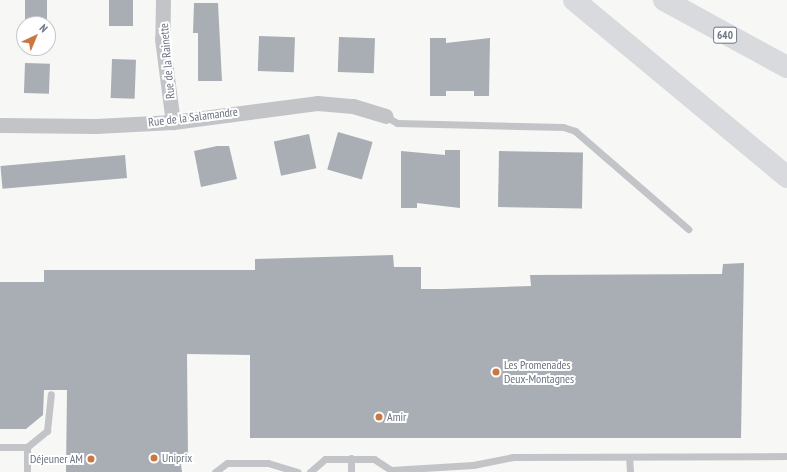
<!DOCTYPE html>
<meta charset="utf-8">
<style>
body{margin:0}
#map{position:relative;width:787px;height:472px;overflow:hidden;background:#f7f8f5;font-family:"PT Sans Narrow",sans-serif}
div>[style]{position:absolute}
.building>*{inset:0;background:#a9adb4;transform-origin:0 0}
.service>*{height:7px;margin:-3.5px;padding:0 3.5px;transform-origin:3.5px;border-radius:3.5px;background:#c2c4c8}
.minor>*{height:15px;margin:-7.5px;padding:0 7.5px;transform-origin:7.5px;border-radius:7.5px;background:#c2c4c8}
.motorway>*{height:22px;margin:-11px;padding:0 11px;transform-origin:11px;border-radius:11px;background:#d8dade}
.dots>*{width:11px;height:11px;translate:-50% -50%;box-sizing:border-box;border:2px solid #fff;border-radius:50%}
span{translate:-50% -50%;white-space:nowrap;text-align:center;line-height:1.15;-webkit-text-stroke:4px #fff;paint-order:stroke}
.shield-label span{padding:1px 3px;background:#fff;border:1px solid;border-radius:3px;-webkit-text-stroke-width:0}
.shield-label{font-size:11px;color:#6b7482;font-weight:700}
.street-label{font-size:12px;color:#6b7482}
.poi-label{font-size:12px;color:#6b7482}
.left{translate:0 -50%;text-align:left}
.right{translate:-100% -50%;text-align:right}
.north{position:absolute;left:16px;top:16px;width:40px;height:40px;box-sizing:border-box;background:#fff;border:1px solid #c4c7cd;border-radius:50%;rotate:44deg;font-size:11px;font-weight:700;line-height:16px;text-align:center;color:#6b7482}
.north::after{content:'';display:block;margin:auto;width:14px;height:18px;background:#cc7741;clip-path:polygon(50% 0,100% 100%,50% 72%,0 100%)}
</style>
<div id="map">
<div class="building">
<div style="left:25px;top:0;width:22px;height:24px"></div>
<div style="left:109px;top:0;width:24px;height:26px"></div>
<div style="clip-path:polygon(194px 3px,218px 3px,222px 81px,198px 81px,198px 33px,193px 33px)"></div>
<div style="left:259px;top:36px;width:36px;height:35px;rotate:2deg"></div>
<div style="left:339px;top:37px;width:36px;height:35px;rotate:2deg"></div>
<div style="clip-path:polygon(430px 38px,446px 38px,446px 43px,490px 38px,489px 96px,474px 96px,474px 91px,446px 91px,446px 96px,430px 96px)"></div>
<div style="left:112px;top:59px;width:24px;height:39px;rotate:2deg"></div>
<div style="left:25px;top:63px;width:25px;height:30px;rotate:2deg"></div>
<div style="left:338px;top:132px;width:36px;height:39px;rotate:16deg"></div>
<div style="left:309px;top:134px;width:35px;height:36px;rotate:78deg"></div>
<div style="clip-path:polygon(217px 146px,229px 146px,237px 179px,201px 187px,194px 151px)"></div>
<div style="clip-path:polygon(445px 150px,460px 150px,460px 208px,417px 203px,417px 208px,401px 208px,401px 151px,445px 155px)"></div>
<div style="left:499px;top:151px;width:84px;height:56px;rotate:1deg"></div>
<div style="left:125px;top:155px;width:23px;height:125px;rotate:85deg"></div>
<div style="clip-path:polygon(393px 255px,394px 267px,421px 267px,421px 289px,444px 289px,531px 286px,530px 275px,722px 274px,723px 264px,744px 263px,741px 438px,250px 438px,250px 355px,187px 354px,188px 457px,180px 457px,182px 472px,66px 472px,67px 390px,44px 390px,43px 415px,26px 429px,0 429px,0 282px,44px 282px,44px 270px,255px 270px,255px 259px)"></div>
</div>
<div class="service">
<div style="left:385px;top:116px;width:14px;rotate:30deg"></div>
<div style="left:397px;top:123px;width:166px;rotate:1.4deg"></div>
<div style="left:563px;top:127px;width:13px;rotate:18deg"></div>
<div style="left:575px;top:131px;width:150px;rotate:40.9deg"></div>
<div style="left:0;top:447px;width:27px"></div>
<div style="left:27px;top:447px;width:26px;rotate:-39deg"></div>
<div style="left:47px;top:431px;width:37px;rotate:-84deg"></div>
<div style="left:27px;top:447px;width:25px;rotate:90deg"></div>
<div style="left:629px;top:457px;width:15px;rotate:86deg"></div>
<div style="left:215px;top:472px;width:15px;rotate:-37deg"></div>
<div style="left:227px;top:463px;width:41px"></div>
<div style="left:268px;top:463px;width:31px;rotate:17deg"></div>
<div style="left:310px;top:472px;width:20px;rotate:-41deg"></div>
<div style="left:325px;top:459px;width:49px"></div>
<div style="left:374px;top:459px;width:20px;rotate:33deg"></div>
<div style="left:391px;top:470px;width:82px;rotate:-3.5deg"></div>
<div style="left:473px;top:465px;width:41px;rotate:-11.3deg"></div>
<div style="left:513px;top:457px;width:274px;rotate:-0.2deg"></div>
<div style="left:351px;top:472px;width:14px;rotate:-90deg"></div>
</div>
<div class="minor">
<div style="left:163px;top:0;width:39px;rotate:91deg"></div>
<div style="left:162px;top:39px;width:84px;rotate:82.5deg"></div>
<div style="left:0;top:125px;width:96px;rotate:0.6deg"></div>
<div style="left:96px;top:126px;width:77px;rotate:-3deg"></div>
<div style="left:173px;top:122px;width:145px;rotate:-7.5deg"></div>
<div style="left:317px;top:103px;width:36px;rotate:5deg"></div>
<div style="left:353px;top:106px;width:34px;rotate:17deg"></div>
</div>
<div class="motorway">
<div style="left:574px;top:0;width:277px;rotate:39.7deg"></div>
<div style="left:664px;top:0;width:140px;rotate:28.6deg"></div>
</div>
<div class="dots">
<div style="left:496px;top:372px;background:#cc7741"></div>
<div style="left:379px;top:417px;background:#cc7741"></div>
<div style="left:154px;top:458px;background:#cc7741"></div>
<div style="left:91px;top:459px;background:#cc7741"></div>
</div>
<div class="shield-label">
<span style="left:725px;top:35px">640</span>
</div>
<div class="street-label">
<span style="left:167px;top:61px;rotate:-95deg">Rue de la Rainette</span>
<span style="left:193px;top:117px;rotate:-7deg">Rue de la Salamandre</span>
</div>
<div class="poi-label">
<span class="left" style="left:504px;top:372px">Les Promenades<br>Deux-Montagnes</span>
<span class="left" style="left:387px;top:417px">Amir</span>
<span class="left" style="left:162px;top:458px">Uniprix</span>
<span class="right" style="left:83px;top:459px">Déjeuner AM</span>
</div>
<div class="north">N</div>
</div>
